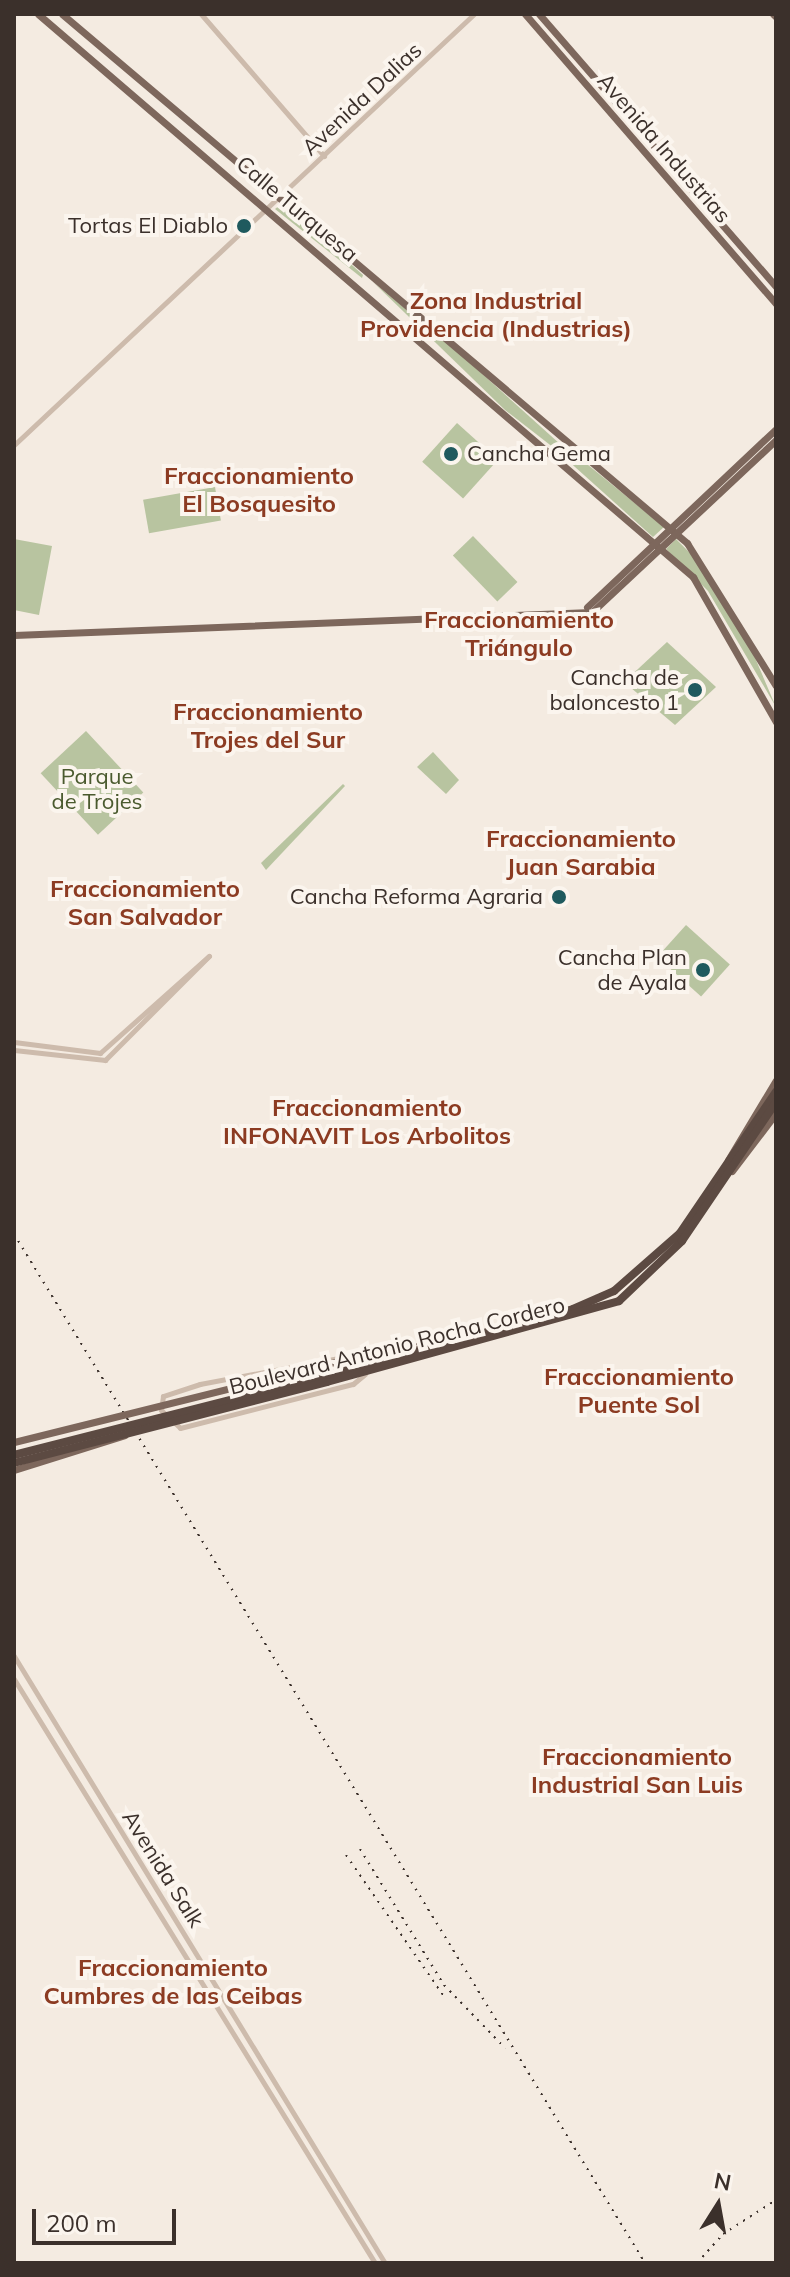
<!DOCTYPE html>
<meta charset="utf-8">
<style>
body{margin:0}
#map{position:relative;width:790px;height:2277px;overflow:hidden;background:#f4ebe1;font-family:Mulish,sans-serif}
div>[style]{position:absolute}
.green>*{inset:0;background:#b8c4a0;transform-origin:0 0}
.minor>*{height:5px;margin:-2.5px;padding:0 2.5px;transform-origin:2.5px;border-radius:2.5px;background:#cdbbac}
.major>*{height:7px;margin:-3.5px;padding:0 3.5px;transform-origin:3.5px;border-radius:3.5px;background:#7d675c}
.highway>*{height:8px;margin:-4px;padding:0 4px;transform-origin:4px;border-radius:4px;background:#5c4a42}
.rail>*{height:2px;margin-top:-1px;transform-origin:0;background:repeating-linear-gradient(90deg,#3b302b 0 2px,transparent 0 8px)}
.major-bridge>*{height:7px;margin:-3.5px;padding:0 3.5px;transform-origin:3.5px;border-radius:3.5px;background:#7d675c}
.highway-bridge>*{height:8px;margin:-4px;padding:0 4px;transform-origin:4px;border-radius:4px;background:#5c4a42}
.dots>*{width:22px;height:22px;translate:-50% -50%;box-sizing:border-box;border:4px solid #fbf5ee;border-radius:50%}
span{translate:-50% -50%;white-space:nowrap;text-align:center;line-height:1.15;-webkit-text-stroke:8px #fbf5ee;paint-order:stroke}
.street-label{font-size:22px;color:#3b302b}
.poi-label{font-size:22px;color:#3b302b}
.right{translate:-100% -50%;text-align:right}
.left{translate:0 -50%;text-align:left}
.park-label{font-size:22px;color:#4a5a2e}
.neighbourhood-label{font-size:24px;color:#8c3b22;font-weight:700}
.frame{position:absolute;inset:0;border:16px solid #3b302b;pointer-events:none}
.north{position:absolute;left:678px;top:2165px;width:80px;height:80px;-webkit-text-stroke:6px #fbf5ee;paint-order:stroke;rotate:11deg;font-size:22px;font-weight:700;line-height:32px;text-align:center;color:#3b302b}
.north::after{content:'';display:block;margin:auto;width:28px;height:36px;background:#3b302b;clip-path:polygon(50% 0,100% 100%,50% 72%,0 100%)}
.scale{position:absolute;left:32px;top:2209px;width:144px;height:36px;box-sizing:border-box;border:4px solid #3b302b;border-top:0;padding-left:10px;font-size:24px;line-height:28px;white-space:nowrap;color:#3b302b;-webkit-text-stroke:6px #fbf5ee;paint-order:stroke}
</style>
<div id="map">
<div class="green">
<div style="clip-path:polygon(283px 203px,363px 275px,362px 278px,275px 209px)"></div>
<div style="clip-path:polygon(373px 282px,459px 353px,560px 444px,554px 448px,505px 410px)"></div>
<div style="left:457px;top:423px;width:55px;height:52px;rotate:42deg"></div>
<div style="clip-path:polygon(571px 451px,664px 527px,653px 537px,565px 458px)"></div>
<div style="left:215px;top:487px;width:34px;height:73px;rotate:80deg"></div>
<div style="left:473px;top:536px;width:64px;height:28px;rotate:46deg"></div>
<div style="clip-path:polygon(14px 539px,52px 546px,39px 615px,14px 610px)"></div>
<div style="clip-path:polygon(676px 539px,701px 564px,747px 639px,776px 707px,708px 591px,666px 549px)"></div>
<div style="clip-path:polygon(667px 642px,716px 687px,675px 725px,624px 682px)"></div>
<div style="left:86px;top:731px;width:84px;height:62px;rotate:47deg"></div>
<div style="clip-path:polygon(433px 752px,459px 780px,446px 794px,417px 767px)"></div>
<div style="clip-path:polygon(343px 784px,345px 786px,266px 870px,261px 863px)"></div>
<div style="left:686px;top:925px;width:59px;height:43px;rotate:42deg"></div>
</div>
<div class="minor">
<div style="left:201px;top:14px;width:188px;rotate:49.1deg"></div>
<div style="left:14px;top:445px;width:630px;rotate:-43.14deg"></div>
<div style="left:14px;top:1042px;width:87px;rotate:7.3deg"></div>
<div style="left:100px;top:1053px;width:146px;rotate:-41.7deg"></div>
<div style="left:14px;top:1050px;width:92px;rotate:6.3deg"></div>
<div style="left:105px;top:1060px;width:147px;rotate:-45deg"></div>
<div style="left:360px;top:1354px;width:163px;rotate:169.4deg"></div>
<div style="left:200px;top:1384px;width:39px;rotate:162deg"></div>
<div style="left:163px;top:1396px;width:14px;rotate:98deg"></div>
<div style="left:161px;top:1410px;width:26px;rotate:43deg"></div>
<div style="left:180px;top:1428px;width:179px;rotate:-14.3deg"></div>
<div style="left:353px;top:1384px;width:16px;rotate:-40deg"></div>
<div style="left:14px;top:1656px;width:711px;rotate:58.57deg"></div>
<div style="left:14px;top:1679px;width:687px;rotate:58.28deg"></div>
</div>
<div class="major">
<div style="left:38px;top:14px;width:864px;rotate:40.68deg"></div>
<div style="left:693px;top:577px;width:167px;rotate:60.2deg"></div>
<div style="left:62px;top:14px;width:819px;rotate:40.24deg"></div>
<div style="left:687px;top:543px;width:168px;rotate:58.1deg"></div>
<div style="left:525px;top:14px;width:384px;rotate:49.1deg"></div>
<div style="left:539px;top:14px;width:362px;rotate:49deg"></div>
<div style="left:773px;top:14px;width:4px;rotate:45deg"></div>
<div style="left:587px;top:607px;width:260px;rotate:-43.3deg"></div>
<div style="left:14px;top:635px;width:578px;rotate:-2.28deg"></div>
<div style="left:592px;top:612px;width:252px;rotate:-43.1deg"></div>
<div style="left:728px;top:1160px;width:93px;rotate:-59deg"></div>
<div style="left:732px;top:1171px;width:73px;rotate:-52.8deg"></div>
<div style="left:351px;top:1358px;width:74px;rotate:-10.1deg"></div>
<div style="left:14px;top:1470px;width:116px;rotate:-17.5deg"></div>
</div>
<div class="highway">
<div style="left:327px;top:1375px;width:255px;rotate:-15deg"></div>
<div style="left:573px;top:1309px;width:45px;rotate:-23.7deg"></div>
<div style="left:614px;top:1291px;width:88px;rotate:-41.3deg"></div>
<div style="left:680px;top:1233px;width:171px;rotate:-55.8deg"></div>
<div style="left:327px;top:1382px;width:303px;rotate:-15.5deg"></div>
<div style="left:619px;top:1301px;width:87px;rotate:-43.6deg"></div>
<div style="left:682px;top:1241px;width:168px;rotate:-55.9deg"></div>
</div>
<div class="rail">
<div style="left:14px;top:1234px;width:1207px;rotate:58.48deg"></div>
<div style="left:360px;top:1849px;width:160px;rotate:58.3deg"></div>
<div style="left:444px;top:1985px;width:88px;rotate:45.9deg"></div>
<div style="left:346px;top:1855px;width:174px;rotate:55.3deg"></div>
<div style="left:697px;top:2263px;width:39px;rotate:-48deg"></div>
<div style="left:723px;top:2234px;width:63px;rotate:-32.7deg"></div>
</div>
<div class="major-bridge">
<div style="left:14px;top:1442px;width:347px;rotate:-14deg"></div>
</div>
<div class="highway-bridge">
<div style="left:14px;top:1455px;width:323px;rotate:-14.3deg"></div>
<div style="left:14px;top:1463px;width:323px;rotate:-14.5deg"></div>
</div>
<div class="dots">
<div style="left:244px;top:226px;background:#1f5a5e"></div>
<div style="left:451px;top:454px;background:#1f5a5e"></div>
<div style="left:695px;top:690px;background:#1f5a5e"></div>
<div style="left:559px;top:897px;background:#1f5a5e"></div>
<div style="left:703px;top:970px;background:#1f5a5e"></div>
</div>
<div class="street-label">
<span style="left:362px;top:99px;rotate:-43deg">Avenida Dalias</span>
<span style="left:664px;top:148px;rotate:49deg">Avenida Industrias</span>
<span style="left:297px;top:209px;rotate:40deg">Calle Turquesa</span>
<span style="left:397px;top:1346px;rotate:-14deg">Boulevard Antonio Rocha Cordero</span>
<span style="left:163px;top:1869px;rotate:58deg">Avenida Salk</span>
</div>
<div class="poi-label">
<span class="right" style="left:228px;top:226px">Tortas El Diablo</span>
<span class="left" style="left:467px;top:454px">Cancha Gema</span>
<span class="right" style="left:679px;top:690px">Cancha de<br>baloncesto 1</span>
<span class="right" style="left:543px;top:897px">Cancha Reforma Agraria</span>
<span class="right" style="left:687px;top:970px">Cancha Plan<br>de Ayala</span>
</div>
<div class="park-label">
<span style="left:97px;top:789px">Parque<br>de Trojes</span>
</div>
<div class="neighbourhood-label">
<span style="left:496px;top:315px">Zona Industrial<br>Providencia (Industrias)</span>
<span style="left:259px;top:490px">Fraccionamiento<br>El Bosquesito</span>
<span style="left:519px;top:634px">Fraccionamiento<br>Triángulo</span>
<span style="left:268px;top:726px">Fraccionamiento<br>Trojes del Sur</span>
<span style="left:581px;top:853px">Fraccionamiento<br>Juan Sarabia</span>
<span style="left:145px;top:903px">Fraccionamiento<br>San Salvador</span>
<span style="left:367px;top:1122px">Fraccionamiento<br>INFONAVIT Los Arbolitos</span>
<span style="left:639px;top:1391px">Fraccionamiento<br>Puente Sol</span>
<span style="left:637px;top:1771px">Fraccionamiento<br>Industrial San Luis</span>
<span style="left:173px;top:1982px">Fraccionamiento<br>Cumbres de las Ceibas</span>
</div>
<div class="frame"></div>
<div class="north">N</div>
<div class="scale">200 m</div>
</div>
